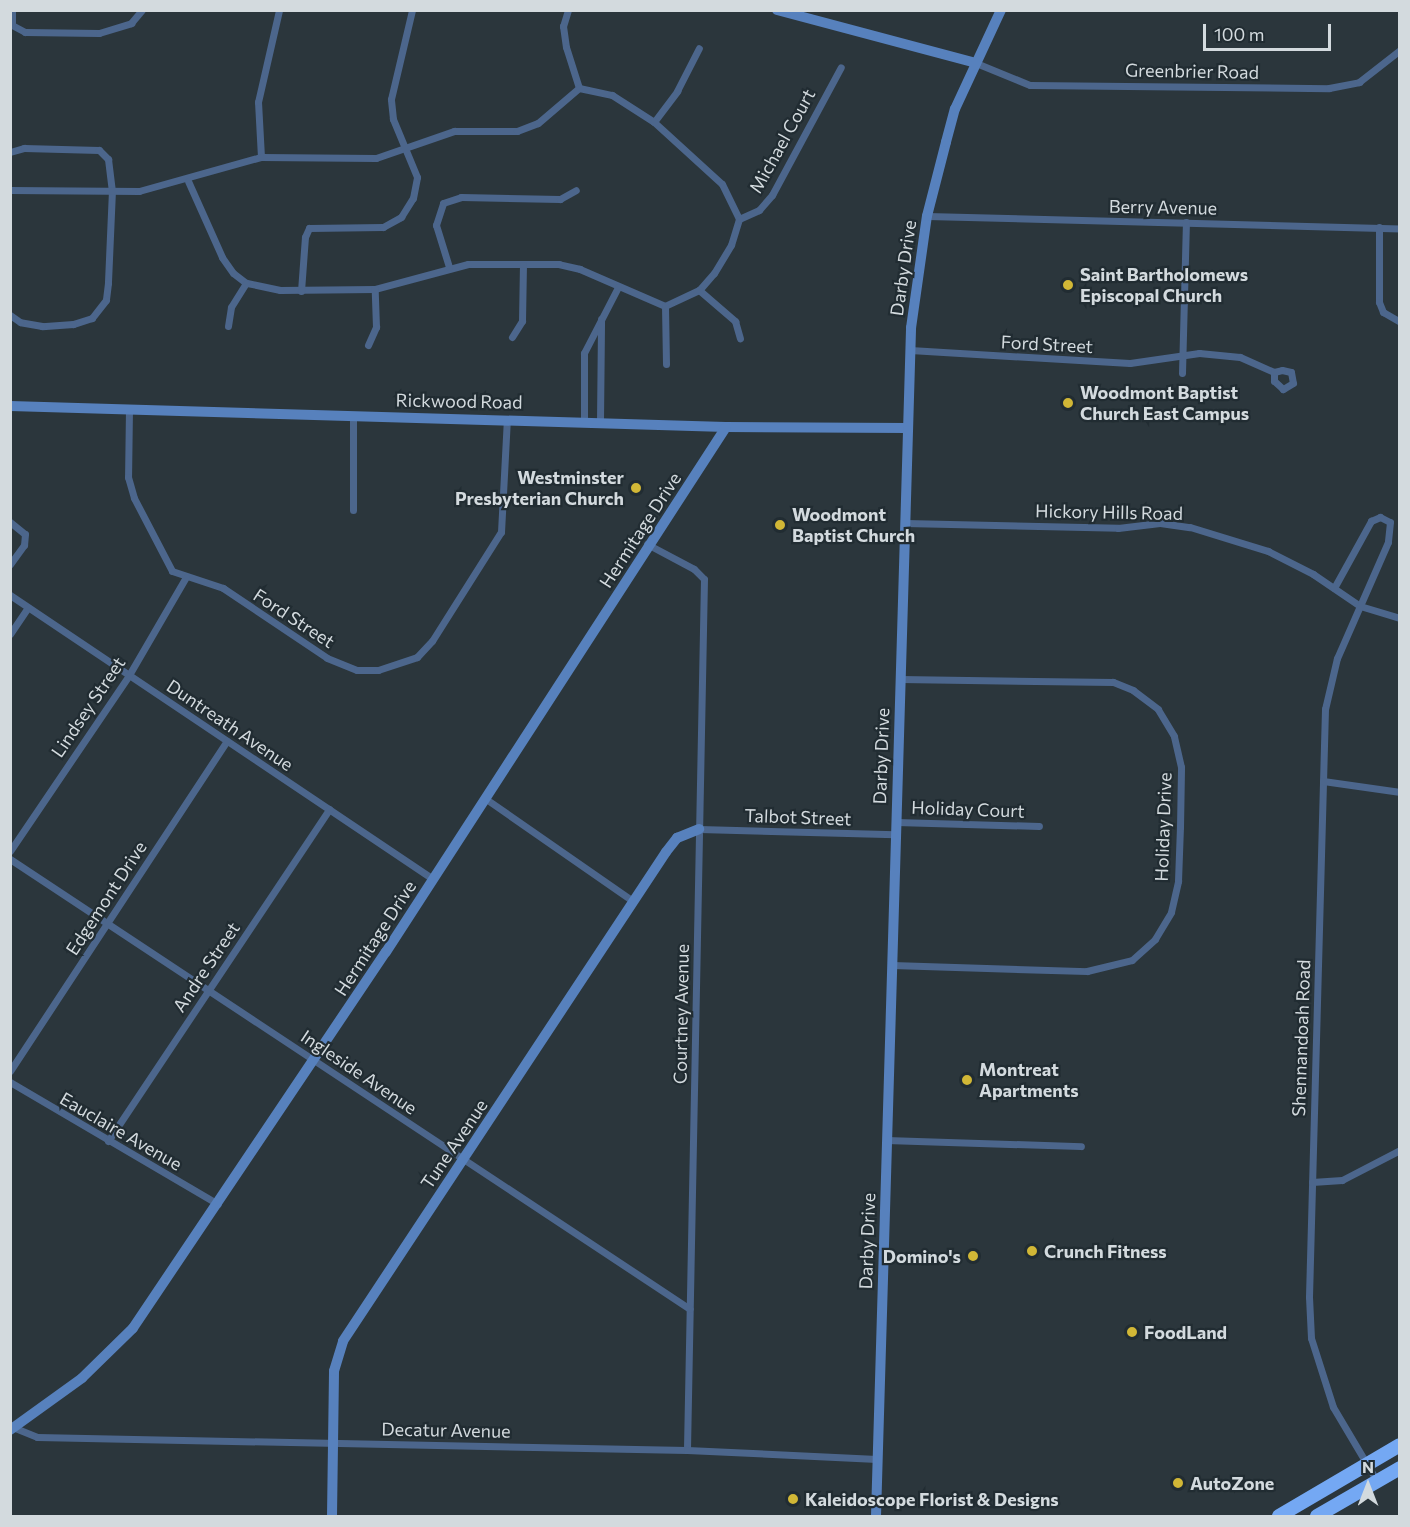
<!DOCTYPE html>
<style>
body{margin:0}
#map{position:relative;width:1410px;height:1527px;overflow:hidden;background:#2b363c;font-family:Commissioner,sans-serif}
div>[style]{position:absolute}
.street>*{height:7px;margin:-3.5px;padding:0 3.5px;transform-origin:3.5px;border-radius:3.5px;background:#4c668c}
.secondary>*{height:10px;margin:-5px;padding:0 5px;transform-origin:5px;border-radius:5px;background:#5781bd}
.highway>*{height:14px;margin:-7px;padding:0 7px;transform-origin:7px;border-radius:7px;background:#74a8f3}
.dots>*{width:16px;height:16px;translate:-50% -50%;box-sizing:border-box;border:3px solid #212c32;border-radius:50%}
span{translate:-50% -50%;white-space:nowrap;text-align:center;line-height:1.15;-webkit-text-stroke:4.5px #212c32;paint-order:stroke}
.street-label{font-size:18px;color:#d3dade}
.poi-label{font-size:18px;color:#d3dade;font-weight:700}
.left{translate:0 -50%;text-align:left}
.right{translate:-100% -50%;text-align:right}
.frame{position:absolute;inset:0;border:12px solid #d3dade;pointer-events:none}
.north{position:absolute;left:1338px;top:1455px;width:60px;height:60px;-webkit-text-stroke:4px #212c32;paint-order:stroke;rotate:0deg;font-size:16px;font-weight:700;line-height:24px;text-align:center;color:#d3dade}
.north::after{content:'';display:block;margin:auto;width:21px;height:27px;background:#d3dade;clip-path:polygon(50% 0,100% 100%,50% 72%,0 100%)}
.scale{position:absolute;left:1203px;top:24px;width:128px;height:27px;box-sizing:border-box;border:3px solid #d3dade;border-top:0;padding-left:8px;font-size:18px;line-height:21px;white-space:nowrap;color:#d3dade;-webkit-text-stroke:4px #212c32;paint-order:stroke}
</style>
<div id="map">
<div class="street">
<div style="left:568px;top:10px;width:17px;rotate:107deg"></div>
<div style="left:563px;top:26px;width:21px;rotate:82deg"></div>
<div style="left:566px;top:47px;width:43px;rotate:72.4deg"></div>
<div style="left:10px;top:24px;width:17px;rotate:28deg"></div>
<div style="left:25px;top:32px;width:74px;rotate:0.8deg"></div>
<div style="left:99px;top:33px;width:34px;rotate:-17deg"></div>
<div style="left:131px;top:23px;width:17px;rotate:-50deg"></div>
<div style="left:12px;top:24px;width:14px;rotate:-90deg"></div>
<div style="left:976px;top:63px;width:58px;rotate:22.2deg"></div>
<div style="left:1030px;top:85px;width:299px;rotate:0.6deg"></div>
<div style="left:1329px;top:88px;width:31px;rotate:-11deg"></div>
<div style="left:1359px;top:82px;width:52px;rotate:-38deg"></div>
<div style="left:654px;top:122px;width:39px;rotate:-53deg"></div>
<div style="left:677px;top:91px;width:48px;rotate:-62.9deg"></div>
<div style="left:10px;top:152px;width:15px;rotate:-16deg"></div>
<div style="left:24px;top:148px;width:75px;rotate:1.5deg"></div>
<div style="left:99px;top:150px;width:13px;rotate:45deg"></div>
<div style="left:108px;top:159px;width:31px;rotate:83deg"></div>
<div style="left:112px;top:190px;width:93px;rotate:92.5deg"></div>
<div style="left:108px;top:283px;width:17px;rotate:97deg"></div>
<div style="left:106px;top:300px;width:23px;rotate:128deg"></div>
<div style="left:92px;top:318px;width:20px;rotate:162deg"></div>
<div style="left:73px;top:324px;width:31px;rotate:176deg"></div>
<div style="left:42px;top:326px;width:22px;rotate:-170deg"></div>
<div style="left:20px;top:322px;width:12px;rotate:-145deg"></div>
<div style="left:261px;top:157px;width:55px;rotate:-93.1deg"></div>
<div style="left:258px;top:102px;width:94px;rotate:-77.1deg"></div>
<div style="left:10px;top:190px;width:129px;rotate:0.4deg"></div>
<div style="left:139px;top:191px;width:127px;rotate:-15.6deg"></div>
<div style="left:261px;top:157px;width:115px;rotate:0.5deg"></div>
<div style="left:376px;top:158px;width:83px;rotate:-19.1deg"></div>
<div style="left:454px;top:131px;width:63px"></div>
<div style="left:517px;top:131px;width:22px;rotate:-21deg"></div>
<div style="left:538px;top:123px;width:54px;rotate:-40.5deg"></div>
<div style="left:579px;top:88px;width:34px;rotate:12deg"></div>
<div style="left:612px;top:95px;width:50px;rotate:32.7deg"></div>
<div style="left:654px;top:122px;width:92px;rotate:42.4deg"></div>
<div style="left:722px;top:184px;width:39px;rotate:64deg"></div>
<div style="left:739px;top:219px;width:27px;rotate:107deg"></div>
<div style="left:731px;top:245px;width:33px;rotate:121deg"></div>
<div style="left:714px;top:273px;width:23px;rotate:131deg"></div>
<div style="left:699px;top:290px;width:38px;rotate:155deg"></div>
<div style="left:665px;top:306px;width:93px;rotate:-156.5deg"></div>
<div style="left:580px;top:269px;width:22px;rotate:-167deg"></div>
<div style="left:559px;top:264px;width:91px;rotate:180deg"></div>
<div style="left:468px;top:264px;width:96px;rotate:165deg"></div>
<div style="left:375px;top:289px;width:95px;rotate:179.4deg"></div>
<div style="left:280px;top:290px;width:35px;rotate:-168deg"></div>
<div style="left:246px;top:283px;width:16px;rotate:-142deg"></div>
<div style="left:233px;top:273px;width:19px;rotate:-125deg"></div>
<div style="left:222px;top:257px;width:83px;rotate:-114.1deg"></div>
<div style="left:927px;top:216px;width:473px;rotate:1.5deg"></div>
<div style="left:739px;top:219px;width:22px;rotate:-24deg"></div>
<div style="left:759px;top:210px;width:20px;rotate:-49deg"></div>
<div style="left:772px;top:195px;width:145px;rotate:-61.7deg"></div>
<div style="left:1379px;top:227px;width:75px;rotate:90deg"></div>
<div style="left:1379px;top:302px;width:11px;rotate:68deg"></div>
<div style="left:1383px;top:312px;width:20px;rotate:30deg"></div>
<div style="left:449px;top:267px;width:44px;rotate:-107.2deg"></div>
<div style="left:436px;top:225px;width:23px;rotate:-72deg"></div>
<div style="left:443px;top:203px;width:19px;rotate:-18deg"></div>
<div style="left:461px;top:197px;width:99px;rotate:1.2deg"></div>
<div style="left:560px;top:199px;width:18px;rotate:-29deg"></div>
<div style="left:699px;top:290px;width:48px;rotate:40.7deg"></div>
<div style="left:735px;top:321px;width:18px;rotate:74deg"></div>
<div style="left:301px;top:291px;width:54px;rotate:-85.8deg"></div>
<div style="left:305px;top:237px;width:10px;rotate:-66deg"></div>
<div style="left:309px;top:228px;width:74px;rotate:-0.8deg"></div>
<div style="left:383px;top:227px;width:21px;rotate:-29deg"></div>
<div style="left:401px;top:217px;width:22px;rotate:-58deg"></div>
<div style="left:413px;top:198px;width:21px;rotate:-79deg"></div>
<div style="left:417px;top:177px;width:63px;rotate:-112.5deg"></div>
<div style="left:393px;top:119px;width:20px;rotate:-96deg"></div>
<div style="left:391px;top:99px;width:91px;rotate:-76.7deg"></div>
<div style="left:665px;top:306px;width:58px;rotate:89deg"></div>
<div style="left:228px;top:326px;width:19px;rotate:-81deg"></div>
<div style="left:231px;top:307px;width:28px;rotate:-58deg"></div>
<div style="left:512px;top:337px;width:19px;rotate:-58deg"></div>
<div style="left:522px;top:321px;width:56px;rotate:-89deg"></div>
<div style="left:368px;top:345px;width:20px;rotate:-66deg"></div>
<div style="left:376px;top:327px;width:38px;rotate:-92deg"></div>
<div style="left:910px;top:350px;width:220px;rotate:3.4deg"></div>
<div style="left:1130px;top:363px;width:70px;rotate:-8.2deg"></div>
<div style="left:1199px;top:353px;width:41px;rotate:5.6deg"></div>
<div style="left:1240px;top:357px;width:37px;rotate:24deg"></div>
<div style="left:1282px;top:370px;width:9px;rotate:13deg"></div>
<div style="left:1291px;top:372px;width:11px;rotate:80deg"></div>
<div style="left:1293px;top:383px;width:12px;rotate:149deg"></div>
<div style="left:1283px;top:389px;width:12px;rotate:-138deg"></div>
<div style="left:1274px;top:381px;width:9px;rotate:-90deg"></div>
<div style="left:1274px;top:372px;width:8px;rotate:-14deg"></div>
<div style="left:1182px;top:373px;width:151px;rotate:-88.5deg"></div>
<div style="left:129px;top:409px;width:68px;rotate:90.8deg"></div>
<div style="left:128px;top:477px;width:22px;rotate:74deg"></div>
<div style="left:134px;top:498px;width:82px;rotate:62.5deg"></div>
<div style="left:172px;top:571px;width:54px;rotate:18.4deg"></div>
<div style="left:223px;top:588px;width:125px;rotate:33.9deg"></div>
<div style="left:327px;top:658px;width:32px;rotate:22deg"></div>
<div style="left:357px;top:670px;width:21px"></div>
<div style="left:378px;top:670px;width:41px;rotate:-18.4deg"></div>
<div style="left:417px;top:657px;width:22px;rotate:-47deg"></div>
<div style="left:432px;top:641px;width:129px;rotate:-57.7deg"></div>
<div style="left:501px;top:532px;width:113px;rotate:-87deg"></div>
<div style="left:584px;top:421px;width:68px;rotate:-90deg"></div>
<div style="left:584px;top:353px;width:74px;rotate:-62.7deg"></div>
<div style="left:600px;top:421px;width:102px;rotate:-89.4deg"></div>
<div style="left:353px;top:510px;width:95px;rotate:-90deg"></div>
<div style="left:10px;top:522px;width:19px;rotate:39deg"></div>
<div style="left:25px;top:534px;width:11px;rotate:95deg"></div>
<div style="left:24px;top:545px;width:24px;rotate:126deg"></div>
<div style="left:905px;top:523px;width:213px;rotate:1.3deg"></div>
<div style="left:1118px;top:528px;width:42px;rotate:-6.8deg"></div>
<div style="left:1160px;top:523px;width:30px;rotate:8deg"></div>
<div style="left:1190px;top:527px;width:82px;rotate:17.1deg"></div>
<div style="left:1268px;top:551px;width:51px;rotate:27.1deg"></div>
<div style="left:1313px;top:574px;width:57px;rotate:34.2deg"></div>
<div style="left:1360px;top:606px;width:42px;rotate:16.7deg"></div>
<div style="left:647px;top:544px;width:53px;rotate:28deg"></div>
<div style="left:694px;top:569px;width:14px;rotate:45deg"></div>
<div style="left:704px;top:579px;width:871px;rotate:91.12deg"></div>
<div style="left:1334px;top:588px;width:77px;rotate:-61.1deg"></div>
<div style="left:1371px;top:521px;width:10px;rotate:-24deg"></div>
<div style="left:1380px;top:517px;width:11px;rotate:27deg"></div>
<div style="left:1390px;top:522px;width:20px;rotate:96deg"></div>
<div style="left:1388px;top:542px;width:127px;rotate:113.7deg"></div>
<div style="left:1337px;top:658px;width:52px;rotate:103.2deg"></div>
<div style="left:1325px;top:709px;width:588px;rotate:91.56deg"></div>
<div style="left:1309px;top:1297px;width:41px;rotate:87.2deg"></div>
<div style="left:1311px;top:1338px;width:72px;rotate:72.3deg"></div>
<div style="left:1333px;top:1407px;width:86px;rotate:59.3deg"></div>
<div style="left:10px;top:595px;width:509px;rotate:33.88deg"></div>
<div style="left:10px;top:634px;width:32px;rotate:-56deg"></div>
<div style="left:1323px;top:781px;width:78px;rotate:8.1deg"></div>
<div style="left:486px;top:799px;width:179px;rotate:34.8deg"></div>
<div style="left:896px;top:822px;width:143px;rotate:1.6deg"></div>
<div style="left:699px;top:829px;width:196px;rotate:1.5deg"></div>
<div style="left:10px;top:851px;width:212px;rotate:-55.9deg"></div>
<div style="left:129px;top:675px;width:113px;rotate:-59.8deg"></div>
<div style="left:10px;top:859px;width:815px;rotate:33.5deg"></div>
<div style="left:892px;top:965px;width:195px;rotate:1.8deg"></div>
<div style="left:1087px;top:971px;width:46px;rotate:-13.7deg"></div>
<div style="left:1132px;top:960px;width:31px;rotate:-42deg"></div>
<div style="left:1155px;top:939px;width:31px;rotate:-59deg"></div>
<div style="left:1171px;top:912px;width:32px;rotate:-77deg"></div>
<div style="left:1178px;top:881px;width:54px;rotate:-87.9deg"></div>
<div style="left:1180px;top:827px;width:60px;rotate:-89deg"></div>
<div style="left:1181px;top:767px;width:32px;rotate:-103deg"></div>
<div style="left:1174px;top:736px;width:31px;rotate:-121deg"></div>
<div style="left:1158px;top:709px;width:31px;rotate:-143deg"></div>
<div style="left:1133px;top:690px;width:22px;rotate:-158deg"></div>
<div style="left:1113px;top:682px;width:213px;rotate:-179.2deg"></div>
<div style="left:10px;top:1071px;width:395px;rotate:-56.7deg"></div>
<div style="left:10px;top:1082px;width:241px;rotate:30.4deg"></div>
<div style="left:886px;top:1140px;width:195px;rotate:1.8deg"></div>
<div style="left:108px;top:1141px;width:399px;rotate:-56.3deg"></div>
<div style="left:1312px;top:1182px;width:30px;rotate:-4deg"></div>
<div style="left:1342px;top:1180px;width:65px;rotate:-27.3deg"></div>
<div style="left:15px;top:1428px;width:24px;rotate:22deg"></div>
<div style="left:37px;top:1437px;width:650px;rotate:1.15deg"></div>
<div style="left:687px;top:1450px;width:190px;rotate:2.7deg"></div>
</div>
<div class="secondary">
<div style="left:777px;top:10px;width:206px;rotate:14.9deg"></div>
<div style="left:10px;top:406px;width:716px;rotate:1.68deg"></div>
<div style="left:726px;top:427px;width:181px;rotate:0.3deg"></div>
<div style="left:10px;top:1430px;width:89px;rotate:-35.8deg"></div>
<div style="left:82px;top:1378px;width:71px;rotate:-44.4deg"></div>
<div style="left:133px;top:1328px;width:453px;rotate:-56.1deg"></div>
<div style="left:386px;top:952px;width:625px;rotate:-57.07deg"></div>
<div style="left:332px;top:1516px;width:145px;rotate:-89.2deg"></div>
<div style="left:334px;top:1371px;width:31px;rotate:-73deg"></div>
<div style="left:343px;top:1341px;width:586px;rotate:-56.55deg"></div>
<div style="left:666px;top:852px;width:18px;rotate:-52deg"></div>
<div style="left:677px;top:838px;width:24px;rotate:-22deg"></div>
<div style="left:876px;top:1516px;width:1189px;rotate:-88.31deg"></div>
<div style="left:911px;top:328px;width:113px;rotate:-81.9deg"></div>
<div style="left:927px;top:216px;width:76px;rotate:-75.6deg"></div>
<div style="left:946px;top:142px;width:34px;rotate:-75deg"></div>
<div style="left:955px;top:109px;width:109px;rotate:-65.1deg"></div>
</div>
<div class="highway">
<div style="left:1279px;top:1516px;width:140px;rotate:-30.4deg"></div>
<div style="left:1317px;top:1516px;width:96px;rotate:-30deg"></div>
</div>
<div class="dots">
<div style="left:1068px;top:285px;background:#d1b736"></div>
<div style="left:1068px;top:403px;background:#d1b736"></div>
<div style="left:636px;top:488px;background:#d1b736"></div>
<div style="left:780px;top:525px;background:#d1b736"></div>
<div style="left:967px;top:1080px;background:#d1b736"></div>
<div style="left:1032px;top:1251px;background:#d1b736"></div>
<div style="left:973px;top:1256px;background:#d1b736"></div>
<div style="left:1132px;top:1332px;background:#d1b736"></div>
<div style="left:1178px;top:1483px;background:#d1b736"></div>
<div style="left:793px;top:1499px;background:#d1b736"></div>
</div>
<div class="street-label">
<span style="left:1192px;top:71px;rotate:1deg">Greenbrier Road</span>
<span style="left:782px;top:141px;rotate:-61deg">Michael Court</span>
<span style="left:1163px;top:207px;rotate:1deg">Berry Avenue</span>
<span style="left:903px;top:268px;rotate:-82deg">Darby Drive</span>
<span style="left:1047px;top:344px;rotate:3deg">Ford Street</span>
<span style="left:459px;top:401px;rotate:1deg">Rickwood Road</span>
<span style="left:1109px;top:512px;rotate:1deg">Hickory Hills Road</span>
<span style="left:640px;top:530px;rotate:-57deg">Hermitage Drive</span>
<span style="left:294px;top:618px;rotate:33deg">Ford Street</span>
<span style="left:88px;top:707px;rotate:-56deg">Lindsey Street</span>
<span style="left:230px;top:725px;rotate:34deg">Duntreath Avenue</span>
<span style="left:881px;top:756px;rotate:-88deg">Darby Drive</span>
<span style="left:968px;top:809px;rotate:2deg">Holiday Court</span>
<span style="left:798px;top:817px;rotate:2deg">Talbot Street</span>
<span style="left:1163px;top:827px;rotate:-88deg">Holiday Drive</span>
<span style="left:106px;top:898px;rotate:-57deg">Edgemont Drive</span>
<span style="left:375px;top:938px;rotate:-57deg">Hermitage Drive</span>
<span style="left:206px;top:967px;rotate:-56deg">Andre Street</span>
<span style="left:681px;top:1014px;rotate:-89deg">Courtney Avenue</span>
<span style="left:1301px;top:1038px;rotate:-88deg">Shennandoah Road</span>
<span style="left:359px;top:1072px;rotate:34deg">Ingleside Avenue</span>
<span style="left:121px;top:1131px;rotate:30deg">Eauclaire Avenue</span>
<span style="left:454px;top:1144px;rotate:-56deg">Tune Avenue</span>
<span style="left:867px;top:1241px;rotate:-88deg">Darby Drive</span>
<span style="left:446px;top:1430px;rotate:1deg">Decatur Avenue</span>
</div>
<div class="poi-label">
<span class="left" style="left:1080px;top:285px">Saint Bartholomews<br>Episcopal Church</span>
<span class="left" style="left:1080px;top:403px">Woodmont Baptist<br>Church East Campus</span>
<span class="right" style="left:624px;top:488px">Westminster<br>Presbyterian Church</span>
<span class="left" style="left:792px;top:525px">Woodmont<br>Baptist Church</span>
<span class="left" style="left:979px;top:1080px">Montreat<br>Apartments</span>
<span class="left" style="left:1044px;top:1251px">Crunch Fitness</span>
<span class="right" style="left:961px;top:1256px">Domino's</span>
<span class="left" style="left:1144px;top:1332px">FoodLand</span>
<span class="left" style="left:1190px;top:1483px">AutoZone</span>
<span class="left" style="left:805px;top:1499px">Kaleidoscope Florist &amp; Designs</span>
</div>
<div class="frame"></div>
<div class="north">N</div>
<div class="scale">100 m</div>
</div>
